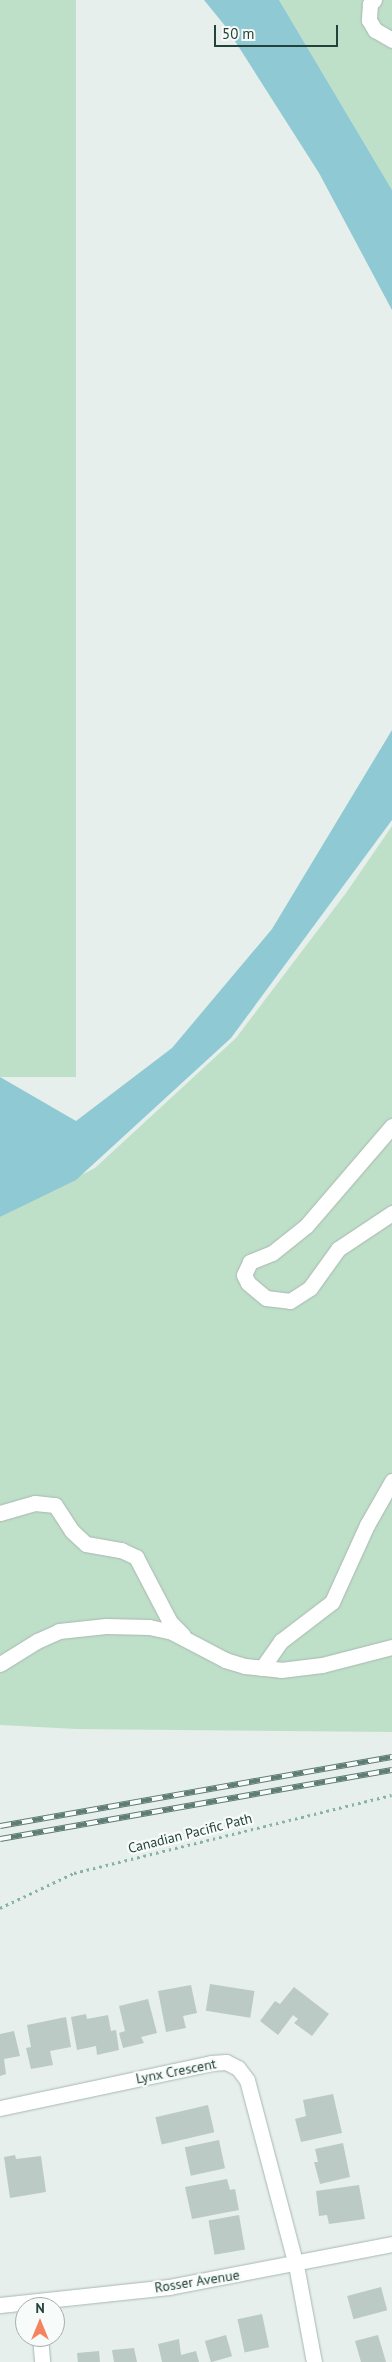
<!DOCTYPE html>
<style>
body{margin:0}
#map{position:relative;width:392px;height:2362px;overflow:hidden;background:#e6efeb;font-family:"PT Sans",sans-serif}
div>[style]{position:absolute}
.green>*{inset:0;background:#bfe0c8;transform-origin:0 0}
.water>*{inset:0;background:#8ec9d4}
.building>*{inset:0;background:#bbcac4;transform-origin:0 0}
.path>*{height:3px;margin-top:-1.5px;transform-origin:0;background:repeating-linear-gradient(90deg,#86b3a5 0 2.5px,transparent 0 6.5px)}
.roads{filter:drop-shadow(0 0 1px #a8b8b2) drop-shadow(0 0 1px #a8b8b2)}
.minor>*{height:15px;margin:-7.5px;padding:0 7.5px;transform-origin:7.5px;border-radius:7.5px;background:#fff}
.rail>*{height:5.5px;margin-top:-2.75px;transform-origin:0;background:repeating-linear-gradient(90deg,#f7fbf9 0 11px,#5f7d75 0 22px);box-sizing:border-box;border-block:1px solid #5f7d75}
span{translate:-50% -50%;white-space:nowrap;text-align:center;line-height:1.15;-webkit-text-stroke:4.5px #f7fbf9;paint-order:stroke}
.street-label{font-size:14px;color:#24423a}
.north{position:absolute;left:15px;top:2297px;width:50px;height:50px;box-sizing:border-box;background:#f7fbf9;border:1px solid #a3b1ad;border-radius:50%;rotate:0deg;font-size:14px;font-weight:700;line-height:20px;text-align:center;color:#24423a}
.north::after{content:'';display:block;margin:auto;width:18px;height:22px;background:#f4845f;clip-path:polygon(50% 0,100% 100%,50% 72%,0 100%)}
.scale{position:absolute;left:214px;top:25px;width:124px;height:22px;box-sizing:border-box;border:2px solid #24423a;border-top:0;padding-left:6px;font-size:15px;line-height:18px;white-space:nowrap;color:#24423a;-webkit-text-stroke:4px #f7fbf9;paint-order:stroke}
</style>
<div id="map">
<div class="green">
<div style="left:0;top:0;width:76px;height:1077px"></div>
<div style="clip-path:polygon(279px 0,392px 0,392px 190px)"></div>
<div style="clip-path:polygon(392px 826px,392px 1732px,76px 1729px,0 1725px,0 1217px,95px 1168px,236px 1038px,346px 893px)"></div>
</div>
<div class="water">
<div style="clip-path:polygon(204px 0,279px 0,392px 190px,392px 310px,319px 173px,226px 27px)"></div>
<div style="clip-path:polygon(392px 730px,392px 820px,231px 1038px,76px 1180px,0 1217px,0 1077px,76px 1121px,172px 1048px,272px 929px)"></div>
</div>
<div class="building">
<div style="left:210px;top:1984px;width:45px;height:27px;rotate:9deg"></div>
<div style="clip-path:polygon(191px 1985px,197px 2013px,183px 2016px,186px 2028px,166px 2032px,158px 1991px)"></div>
<div style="clip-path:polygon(294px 1987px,329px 2014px,312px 2036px,294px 2023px,298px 2019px,293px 2015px,278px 2035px,260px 2021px,275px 2001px,280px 2004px)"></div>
<div style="clip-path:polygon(148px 1999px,157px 2033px,141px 2037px,144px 2043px,123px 2048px,119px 2033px,125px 2031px,119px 2006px)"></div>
<div style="clip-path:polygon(86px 2014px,87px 2019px,108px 2015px,111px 2031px,116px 2030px,119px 2050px,97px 2055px,96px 2046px,77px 2050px,71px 2017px)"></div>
<div style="clip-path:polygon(66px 2017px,71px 2047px,50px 2051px,53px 2065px,31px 2069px,26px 2048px,31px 2047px,27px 2025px)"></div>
<div style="clip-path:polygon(14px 2031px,20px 2056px,4px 2059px,6px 2074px,0 2076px,0 2034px)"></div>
<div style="clip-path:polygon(333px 2094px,342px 2133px,301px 2142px,295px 2119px,306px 2116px,303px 2100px)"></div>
<div style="left:208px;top:2105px;width:28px;height:54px;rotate:77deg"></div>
<div style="left:219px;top:2140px;width:29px;height:35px;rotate:78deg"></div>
<div style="clip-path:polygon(343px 2143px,350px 2177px,320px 2184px,314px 2162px,318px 2162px,315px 2149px)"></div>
<div style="clip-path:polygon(15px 2155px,16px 2159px,41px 2156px,46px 2192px,10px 2198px,4px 2157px)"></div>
<div style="clip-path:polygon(227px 2179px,230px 2190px,235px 2189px,239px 2210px,192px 2219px,185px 2187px)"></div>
<div style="clip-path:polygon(359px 2185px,365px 2219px,329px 2224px,327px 2215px,319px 2216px,316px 2191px)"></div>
<div style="left:239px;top:2215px;width:35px;height:31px;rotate:80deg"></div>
<div style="left:381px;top:2287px;width:24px;height:35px;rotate:75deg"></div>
<div style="left:262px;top:2314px;width:34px;height:25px;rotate:78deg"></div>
<div style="left:226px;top:2335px;width:22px;height:22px;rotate:74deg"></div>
<div style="clip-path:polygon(378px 2335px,386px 2362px,361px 2362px,355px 2341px)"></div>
<div style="clip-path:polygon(179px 2339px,181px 2355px,196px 2351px,199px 2362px,162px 2362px,158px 2344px)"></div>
<div style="clip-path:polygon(134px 2348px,137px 2362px,114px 2362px,112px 2350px)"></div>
<div style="left:99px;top:2351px;width:11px;height:22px;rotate:85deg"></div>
</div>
<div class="path">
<div style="left:0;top:1908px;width:82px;rotate:-25.3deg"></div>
<div style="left:74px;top:1873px;width:327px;rotate:-13.8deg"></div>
</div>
<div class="roads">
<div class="minor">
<div style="left:374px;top:0;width:6px;rotate:135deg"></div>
<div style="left:370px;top:4px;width:16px;rotate:94deg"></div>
<div style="left:369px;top:20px;width:12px;rotate:59deg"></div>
<div style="left:375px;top:30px;width:20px;rotate:30deg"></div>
<div style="left:392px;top:1126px;width:132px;rotate:130.7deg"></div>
<div style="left:306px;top:1226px;width:43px;rotate:141.5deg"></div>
<div style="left:272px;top:1253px;width:24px;rotate:158deg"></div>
<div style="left:250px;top:1262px;width:14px;rotate:115deg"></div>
<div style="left:244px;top:1275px;width:9px;rotate:63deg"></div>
<div style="left:248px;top:1283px;width:23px;rotate:40deg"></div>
<div style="left:266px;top:1298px;width:24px;rotate:7deg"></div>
<div style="left:290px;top:1301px;width:24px;rotate:-33deg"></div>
<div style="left:310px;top:1288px;width:48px;rotate:-54.3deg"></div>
<div style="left:338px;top:1249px;width:65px;rotate:-33.7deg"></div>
<div style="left:0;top:1513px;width:36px;rotate:-16deg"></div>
<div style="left:35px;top:1503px;width:20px;rotate:6deg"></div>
<div style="left:55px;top:1505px;width:31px;rotate:57deg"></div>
<div style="left:72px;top:1531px;width:19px;rotate:43deg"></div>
<div style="left:86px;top:1544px;width:36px;rotate:10deg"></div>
<div style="left:121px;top:1550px;width:17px;rotate:25deg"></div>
<div style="left:136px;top:1557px;width:73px;rotate:62.4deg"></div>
<div style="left:170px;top:1622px;width:18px;rotate:45deg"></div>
<div style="left:0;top:1664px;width:44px;rotate:-31.9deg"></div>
<div style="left:37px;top:1641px;width:24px;rotate:-24deg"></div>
<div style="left:59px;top:1631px;width:47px;rotate:-6.1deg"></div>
<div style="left:106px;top:1626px;width:43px;rotate:1.3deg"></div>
<div style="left:149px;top:1627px;width:24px;rotate:12deg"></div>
<div style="left:172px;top:1632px;width:60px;rotate:27.8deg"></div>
<div style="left:225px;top:1660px;width:21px;rotate:17deg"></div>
<div style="left:245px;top:1666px;width:36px;rotate:6deg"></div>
<div style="left:281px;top:1670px;width:41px;rotate:-7deg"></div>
<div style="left:322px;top:1665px;width:72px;rotate:-14.4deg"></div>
<div style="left:262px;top:1668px;width:33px;rotate:-55deg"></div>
<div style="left:281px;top:1641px;width:64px;rotate:-37.4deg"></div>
<div style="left:332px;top:1602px;width:85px;rotate:-65.6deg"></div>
<div style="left:367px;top:1525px;width:51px;rotate:-60.4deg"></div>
<div style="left:0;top:2108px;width:216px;rotate:-12deg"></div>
<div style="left:211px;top:2063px;width:15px;rotate:-4deg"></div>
<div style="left:226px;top:2062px;width:13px;rotate:27deg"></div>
<div style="left:238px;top:2068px;width:15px;rotate:53deg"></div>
<div style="left:247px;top:2080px;width:191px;rotate:75.2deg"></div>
<div style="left:296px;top:2265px;width:99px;rotate:79.5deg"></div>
<div style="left:0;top:2305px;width:170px;rotate:-6.1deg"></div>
<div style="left:169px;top:2287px;width:227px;rotate:-10.9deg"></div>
<div style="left:40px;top:2337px;width:25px;rotate:85deg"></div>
</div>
</div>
<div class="rail">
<div style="left:0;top:1826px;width:398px;rotate:-10deg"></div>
<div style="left:0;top:1839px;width:398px;rotate:-10deg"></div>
</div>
<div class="street-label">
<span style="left:190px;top:1833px;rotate:-14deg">Canadian Pacific Path</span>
<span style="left:176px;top:2071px;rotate:-11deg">Lynx Crescent</span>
<span style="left:197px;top:2281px;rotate:-9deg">Rosser Avenue</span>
</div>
<div class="north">N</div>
<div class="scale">50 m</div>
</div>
